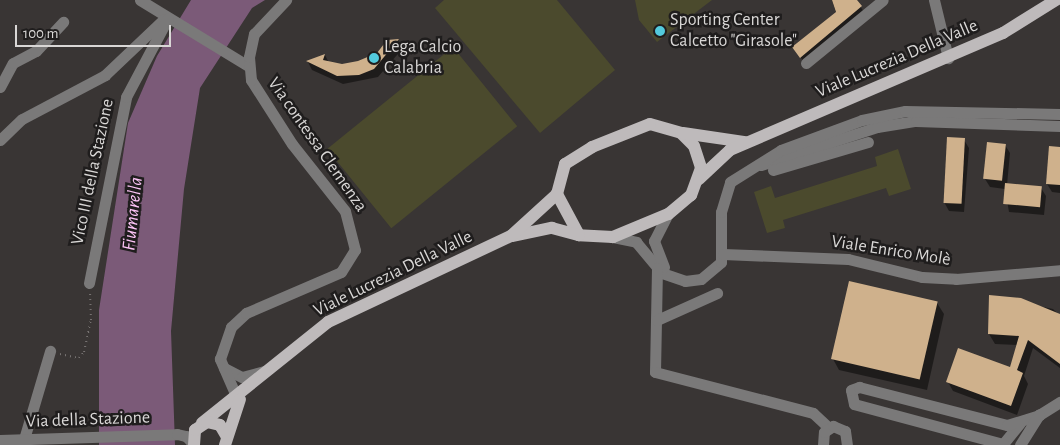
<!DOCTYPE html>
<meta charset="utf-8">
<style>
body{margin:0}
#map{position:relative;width:1060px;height:445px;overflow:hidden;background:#393534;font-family:"Alegreya Sans",sans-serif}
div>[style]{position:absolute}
.green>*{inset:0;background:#4b4a2d;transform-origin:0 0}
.water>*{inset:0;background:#7b5a78}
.shadow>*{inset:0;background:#0007}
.building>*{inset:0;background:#cfb18c;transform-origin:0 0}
.path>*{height:2px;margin-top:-1px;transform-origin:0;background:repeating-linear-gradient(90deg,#767271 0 1px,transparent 0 5px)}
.minor>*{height:11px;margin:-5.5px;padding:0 5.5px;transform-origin:5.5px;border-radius:5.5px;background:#7a7979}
.major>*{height:12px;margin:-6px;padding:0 6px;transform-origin:6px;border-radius:6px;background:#bebabb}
.dots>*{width:14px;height:14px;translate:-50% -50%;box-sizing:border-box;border:2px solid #1f1d1d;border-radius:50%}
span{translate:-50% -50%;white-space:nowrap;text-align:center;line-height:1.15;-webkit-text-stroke:5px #1f1d1d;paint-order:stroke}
.poi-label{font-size:18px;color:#d9d7d6}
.left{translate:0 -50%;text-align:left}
.street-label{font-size:18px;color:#d9d7d6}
.water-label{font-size:19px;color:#fdc5f7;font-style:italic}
.scale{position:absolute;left:15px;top:25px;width:156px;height:22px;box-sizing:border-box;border:2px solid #d9d7d6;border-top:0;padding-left:6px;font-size:15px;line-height:18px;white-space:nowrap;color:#d9d7d6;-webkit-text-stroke:4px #1f1d1d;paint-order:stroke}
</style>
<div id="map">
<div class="green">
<div style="clip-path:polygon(444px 0,557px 0,615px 70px,540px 133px,435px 8px)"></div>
<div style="clip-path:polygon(635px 0,712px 0,657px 42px,639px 20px)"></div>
<div style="left:453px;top:47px;width:102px;height:162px;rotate:51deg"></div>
<div style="clip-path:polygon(898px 149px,911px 189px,889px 196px,886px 188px,783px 220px,785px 228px,767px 233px,754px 192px,771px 186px,775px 198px,877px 166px,875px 157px)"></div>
</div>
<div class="water">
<div style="clip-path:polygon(191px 0,265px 0,252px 8px,200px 88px,184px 189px,171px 331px,175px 445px,99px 445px,99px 310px,128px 123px,157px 56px)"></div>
</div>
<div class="shadow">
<div style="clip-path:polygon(832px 0,856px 0,866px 15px,806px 65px,794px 48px,836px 13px)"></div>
<div style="clip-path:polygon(388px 41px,398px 41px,403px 48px,378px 77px,343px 84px,312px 70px,308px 62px,325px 55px,329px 63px,342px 66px,358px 62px,378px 54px)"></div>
<div style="clip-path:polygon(964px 140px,969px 148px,964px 212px,949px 211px,944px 202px)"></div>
<div style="clip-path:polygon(1005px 145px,1010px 153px,1007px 185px,1041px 188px,1046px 196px,1044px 215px,1009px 212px,1005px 189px,990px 187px,985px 179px)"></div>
<div style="clip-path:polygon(1060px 148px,1060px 193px,1052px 192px,1047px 184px)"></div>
<div style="clip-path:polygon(990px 296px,1053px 309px,1060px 316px,1060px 368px,1033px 348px,1024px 376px,1028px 384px,1017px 415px,953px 391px,948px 382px,1010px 369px,1017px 345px,995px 344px,989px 334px)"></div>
<div style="clip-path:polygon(937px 303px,944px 314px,927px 390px,839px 370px,833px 359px)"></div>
</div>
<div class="building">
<div style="clip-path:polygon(832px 0,857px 0,862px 6px,800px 58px,792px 47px,836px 12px)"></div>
<div style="clip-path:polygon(399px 39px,374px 69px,359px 75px,337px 76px,306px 61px,325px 54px,323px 60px,342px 64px,358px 61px,377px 53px,387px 40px)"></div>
<div style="left:947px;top:137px;width:18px;height:66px;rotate:3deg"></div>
<div style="left:987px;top:142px;width:19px;height:37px;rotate:6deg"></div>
<div style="clip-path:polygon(1049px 146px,1060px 147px,1060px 185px,1046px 184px)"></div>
<div style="left:1005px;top:183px;width:37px;height:21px;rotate:5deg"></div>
<div style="left:849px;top:281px;width:91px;height:80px;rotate:13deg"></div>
<div style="clip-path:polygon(989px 295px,1021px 298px,1060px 314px,1060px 364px,1028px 340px,1017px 370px,1023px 373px,1011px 406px,946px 382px,958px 348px,1010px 367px,1019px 336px,988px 334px)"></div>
</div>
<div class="path">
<div style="left:60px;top:354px;width:19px;rotate:12deg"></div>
<div style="left:79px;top:358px;width:8px;rotate:-50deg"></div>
<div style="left:84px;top:352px;width:33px;rotate:-78deg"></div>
<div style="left:91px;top:320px;width:28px;rotate:-92deg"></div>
</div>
<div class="minor">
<div style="left:140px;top:0;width:127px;rotate:31.4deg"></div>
<div style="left:934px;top:0;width:60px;rotate:76.4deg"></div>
<div style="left:806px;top:63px;width:99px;rotate:-39.3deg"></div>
<div style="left:0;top:87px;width:27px;rotate:-62deg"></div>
<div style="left:13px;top:63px;width:26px;rotate:-28deg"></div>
<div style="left:36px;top:51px;width:40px;rotate:-47deg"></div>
<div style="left:0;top:140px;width:30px;rotate:-44deg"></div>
<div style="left:22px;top:119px;width:94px;rotate:-27.9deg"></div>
<div style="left:105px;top:75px;width:81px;rotate:-43.5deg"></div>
<div style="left:761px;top:165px;width:122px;rotate:-18.1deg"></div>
<div style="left:877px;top:127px;width:39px;rotate:-9deg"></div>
<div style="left:916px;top:121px;width:144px;rotate:2deg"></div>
<div style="left:773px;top:170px;width:99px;rotate:-16.4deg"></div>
<div style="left:613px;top:237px;width:24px;rotate:12deg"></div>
<div style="left:636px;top:242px;width:40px;rotate:50deg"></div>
<div style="left:662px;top:273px;width:24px;rotate:19deg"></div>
<div style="left:685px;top:281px;width:16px;rotate:-7deg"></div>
<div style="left:701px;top:279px;width:26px;rotate:-40deg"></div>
<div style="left:721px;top:262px;width:50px;rotate:-90deg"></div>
<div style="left:721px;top:212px;width:31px;rotate:-73deg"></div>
<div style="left:730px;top:182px;width:60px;rotate:-32.1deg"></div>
<div style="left:781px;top:150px;width:86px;rotate:-20.3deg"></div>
<div style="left:862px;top:120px;width:44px;rotate:-11.8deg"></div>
<div style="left:905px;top:111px;width:155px;rotate:1.1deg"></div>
<div style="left:723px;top:254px;width:125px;rotate:2.3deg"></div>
<div style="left:848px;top:259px;width:76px;rotate:13.7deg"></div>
<div style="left:922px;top:277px;width:34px;rotate:3deg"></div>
<div style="left:956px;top:279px;width:104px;rotate:-4.9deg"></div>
<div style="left:664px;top:267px;width:28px;rotate:-111deg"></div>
<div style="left:654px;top:241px;width:30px;rotate:-63deg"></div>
<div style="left:657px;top:268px;width:104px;rotate:91.1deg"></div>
<div style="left:655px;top:372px;width:163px;rotate:14.5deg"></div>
<div style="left:813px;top:413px;width:22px;rotate:43deg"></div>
<div style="left:89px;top:283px;width:190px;rotate:-78.7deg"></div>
<div style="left:126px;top:97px;width:89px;rotate:-62deg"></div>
<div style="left:657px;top:320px;width:66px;rotate:-24.2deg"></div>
<div style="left:224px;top:368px;width:20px;rotate:27deg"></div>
<div style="left:242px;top:377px;width:23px;rotate:-15deg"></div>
<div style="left:237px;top:398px;width:43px;rotate:-113.6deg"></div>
<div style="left:220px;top:359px;width:34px;rotate:-71deg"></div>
<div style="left:231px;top:327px;width:21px;rotate:-43deg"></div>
<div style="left:246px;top:313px;width:103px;rotate:-23.3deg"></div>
<div style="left:341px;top:272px;width:26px;rotate:-58deg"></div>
<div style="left:355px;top:250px;width:40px;rotate:-104.4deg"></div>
<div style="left:345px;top:211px;width:85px;rotate:-128.3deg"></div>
<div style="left:292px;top:144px;width:76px;rotate:-122.6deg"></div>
<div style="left:251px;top:80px;width:23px;rotate:-95deg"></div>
<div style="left:249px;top:57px;width:24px;rotate:-78deg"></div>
<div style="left:254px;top:34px;width:47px;rotate:-46.7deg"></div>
<div style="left:1020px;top:423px;width:27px;rotate:129deg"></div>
<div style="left:1003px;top:444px;width:154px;rotate:-165deg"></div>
<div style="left:854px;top:404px;width:14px;rotate:-102deg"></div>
<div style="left:851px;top:390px;width:9px;rotate:-21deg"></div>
<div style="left:859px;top:387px;width:153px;rotate:14.4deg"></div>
<div style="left:1007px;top:425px;width:34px;rotate:-17deg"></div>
<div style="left:1039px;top:415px;width:25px;rotate:-32deg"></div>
<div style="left:24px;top:439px;width:92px;rotate:-73.5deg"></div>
<div style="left:0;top:440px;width:177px;rotate:-1.9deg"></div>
<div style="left:177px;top:434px;width:9px;rotate:13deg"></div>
<div style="left:186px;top:436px;width:12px;rotate:48deg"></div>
<div style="left:823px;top:445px;width:13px;rotate:-86deg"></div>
<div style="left:824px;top:432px;width:11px;rotate:-34deg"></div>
<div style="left:833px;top:426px;width:13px;rotate:23deg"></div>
<div style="left:845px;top:431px;width:14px;rotate:82deg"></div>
<div style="left:1020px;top:445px;width:36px;rotate:-58deg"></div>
</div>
<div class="major">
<div style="left:650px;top:124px;width:32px;rotate:16deg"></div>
<div style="left:681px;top:133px;width:18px;rotate:45deg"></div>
<div style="left:694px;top:146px;width:23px;rotate:72deg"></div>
<div style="left:701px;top:168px;width:29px;rotate:110deg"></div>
<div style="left:691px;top:195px;width:30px;rotate:140deg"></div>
<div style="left:668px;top:214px;width:60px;rotate:157.3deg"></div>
<div style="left:613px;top:237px;width:34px;rotate:-177deg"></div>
<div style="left:579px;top:235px;width:47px;rotate:-118.2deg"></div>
<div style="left:557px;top:194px;width:31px;rotate:-75deg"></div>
<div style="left:565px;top:164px;width:32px;rotate:-32deg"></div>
<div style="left:592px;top:147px;width:62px;rotate:-21.6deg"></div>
<div style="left:683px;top:133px;width:63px;rotate:8.3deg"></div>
<div style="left:699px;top:179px;width:42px;rotate:-43.1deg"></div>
<div style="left:730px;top:150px;width:297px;rotate:-23.2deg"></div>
<div style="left:1003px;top:33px;width:62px;rotate:-31.9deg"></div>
<div style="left:513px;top:236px;width:40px;rotate:-12deg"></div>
<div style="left:552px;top:228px;width:28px;rotate:15deg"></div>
<div style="left:202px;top:423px;width:161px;rotate:-38.7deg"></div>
<div style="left:328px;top:322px;width:202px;rotate:-25.2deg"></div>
<div style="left:511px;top:236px;width:62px;rotate:-42.4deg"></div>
<div style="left:194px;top:445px;width:15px;rotate:-86deg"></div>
<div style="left:195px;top:430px;width:14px;rotate:-34deg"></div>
<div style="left:207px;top:422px;width:13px;rotate:13deg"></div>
<div style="left:220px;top:425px;width:14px;rotate:60deg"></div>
<div style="left:225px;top:445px;width:48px;rotate:-71.9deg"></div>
</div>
<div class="dots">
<div style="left:660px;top:31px;background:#53cadc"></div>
<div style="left:374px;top:58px;background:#53cadc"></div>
</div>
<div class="poi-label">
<span class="left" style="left:670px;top:31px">Sporting Center<br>Calcetto "Girasole"</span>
<span class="left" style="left:384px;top:58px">Lega Calcio<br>Calabria</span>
</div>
<div class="street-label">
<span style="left:897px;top:59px;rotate:-23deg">Viale Lucrezia Della Valle</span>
<span style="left:317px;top:145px;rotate:55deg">Via contessa Clemenza</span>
<span style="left:93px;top:172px;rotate:-78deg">Vico III della Stazione</span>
<span style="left:891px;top:251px;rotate:9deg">Viale Enrico Molè</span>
<span style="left:393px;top:274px;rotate:-26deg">Viale Lucrezia Della Valle</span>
<span style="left:88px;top:420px;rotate:-2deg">Via della Stazione</span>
</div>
<div class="water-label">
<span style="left:133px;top:214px;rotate:-84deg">Fiumarella</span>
</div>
<div class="scale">100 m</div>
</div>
